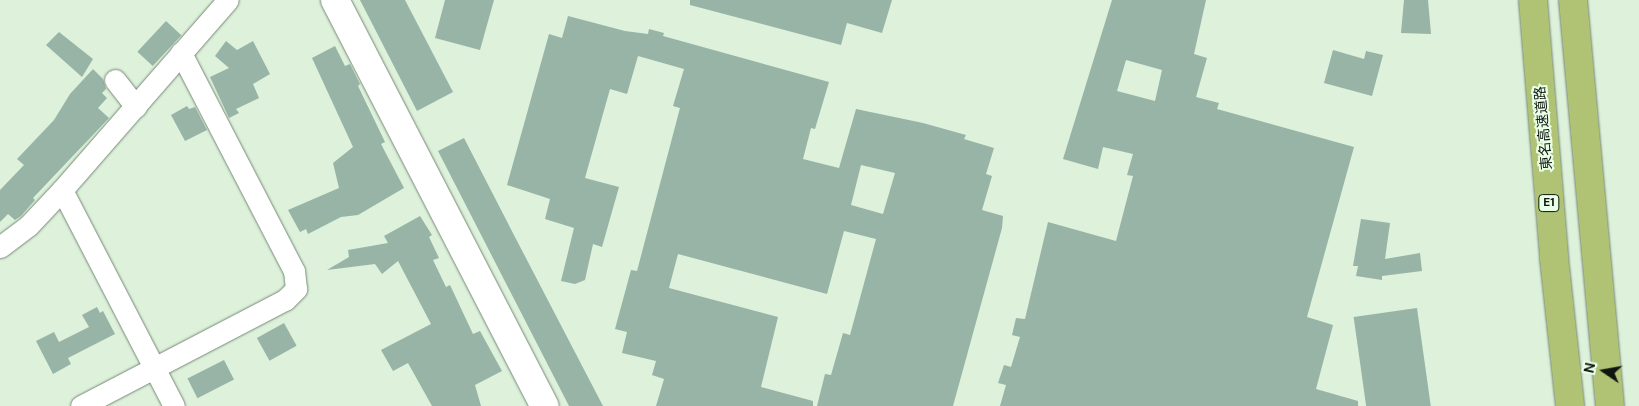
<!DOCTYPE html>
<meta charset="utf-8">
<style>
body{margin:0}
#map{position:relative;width:1639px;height:406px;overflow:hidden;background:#ddf1db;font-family:"DM Sans","Noto Sans JP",sans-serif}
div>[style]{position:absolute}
.building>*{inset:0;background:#97b4a7;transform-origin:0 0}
.roads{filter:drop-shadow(0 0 1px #768975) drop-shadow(0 0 1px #768975)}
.street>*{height:21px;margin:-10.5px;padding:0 10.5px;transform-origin:10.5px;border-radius:10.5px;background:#fff}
.secondary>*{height:28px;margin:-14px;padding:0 14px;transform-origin:14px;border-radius:14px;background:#fff}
.highway>*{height:28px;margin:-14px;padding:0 14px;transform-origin:14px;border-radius:14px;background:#b0c375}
span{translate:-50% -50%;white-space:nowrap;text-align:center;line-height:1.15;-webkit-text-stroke:4px #eaffe8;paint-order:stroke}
.shield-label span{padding:1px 4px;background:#eaffe8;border:1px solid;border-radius:4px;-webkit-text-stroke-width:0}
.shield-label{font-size:12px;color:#0f160f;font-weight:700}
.street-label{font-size:14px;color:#0f160f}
.north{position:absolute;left:1579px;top:346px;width:50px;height:50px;-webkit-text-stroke:4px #eaffe8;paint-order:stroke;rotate:282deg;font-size:14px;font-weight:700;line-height:20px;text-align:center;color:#0f160f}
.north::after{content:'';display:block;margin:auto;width:18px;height:22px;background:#0f160f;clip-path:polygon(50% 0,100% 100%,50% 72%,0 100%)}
</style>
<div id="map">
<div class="building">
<div style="clip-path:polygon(360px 0,405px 0,453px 92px,417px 111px)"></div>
<div style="clip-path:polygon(445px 0,494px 0,480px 50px,435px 38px)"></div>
<div style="clip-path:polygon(690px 0,892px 0,882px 33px,847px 23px,841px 45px,690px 5px)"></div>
<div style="clip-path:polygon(evenodd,1112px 0,1206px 0,1194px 54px,1207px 58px,1196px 97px,1219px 103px,1217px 109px,1354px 147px,1307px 317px,1333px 325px,1316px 389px,1358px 401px,1358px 406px,1000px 406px,1006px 385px,998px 383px,1004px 365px,1011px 367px,1020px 337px,1012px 335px,1016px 318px,1025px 319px,1048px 222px,1116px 241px,1133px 176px,1127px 175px,1133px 154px,1103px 147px,1098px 169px,1063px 159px,1112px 0,1126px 60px,1162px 70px,1155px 101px,1117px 91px,1126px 60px)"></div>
<div style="clip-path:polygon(1404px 0,1428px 0,1431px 34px,1401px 33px)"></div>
<div style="clip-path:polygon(evenodd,568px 16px,625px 31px,648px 34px,649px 29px,664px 33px,663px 36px,829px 82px,815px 129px,811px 128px,803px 159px,839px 168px,856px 109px,923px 123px,966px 135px,964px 139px,994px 148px,986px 174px,992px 176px,982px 210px,1003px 216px,1002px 228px,953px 406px,817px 406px,825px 374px,831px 375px,843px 333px,850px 335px,876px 239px,844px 231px,827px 294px,678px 254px,669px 288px,778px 317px,761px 387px,813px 401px,813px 406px,656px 406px,664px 379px,652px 375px,656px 361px,622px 353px,627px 332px,615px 329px,631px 270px,637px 271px,680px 108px,673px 106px,684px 69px,638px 56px,627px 94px,610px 89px,585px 178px,619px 187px,602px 247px,593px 244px,585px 280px,575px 284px,561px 281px,574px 228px,545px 219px,550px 199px,507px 185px,549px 34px,562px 38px,568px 16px,861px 165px,895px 173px,883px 214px,851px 205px,861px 165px)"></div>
<div style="left:166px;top:21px;width:21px;height:42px;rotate:43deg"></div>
<div style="clip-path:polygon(59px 32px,93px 59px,82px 77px,46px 45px)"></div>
<div style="clip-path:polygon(226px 41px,237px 50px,253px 41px,270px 74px,253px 84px,259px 98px,236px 109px,239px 113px,229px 118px,210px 77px,229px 68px,215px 56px)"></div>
<div style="clip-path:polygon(335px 46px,345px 66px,350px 64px,360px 84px,358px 86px,385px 142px,381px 144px,404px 188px,358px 215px,341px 217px,308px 234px,306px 229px,300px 232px,288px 210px,339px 188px,333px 163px,353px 147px,312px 58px)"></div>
<div style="clip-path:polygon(1333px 50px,1364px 59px,1366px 51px,1383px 55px,1372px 96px,1324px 83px)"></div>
<div style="clip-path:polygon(93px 69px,103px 79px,106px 89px,102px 93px,107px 98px,98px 108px,109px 118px,33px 198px,35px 200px,21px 216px,15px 220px,8px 214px,0 222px,0 190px,24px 165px,17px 159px,54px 120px,70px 94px)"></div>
<div style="clip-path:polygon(187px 106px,189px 109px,195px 107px,207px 130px,185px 141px,171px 115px)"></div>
<div style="clip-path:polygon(464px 138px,516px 239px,603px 406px,569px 406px,438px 151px)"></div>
<div style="clip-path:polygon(420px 216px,432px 235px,429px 237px,439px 258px,433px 260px,446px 287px,450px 285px,473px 334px,480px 331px,502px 371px,475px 385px,481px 406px,432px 406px,408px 363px,393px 371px,381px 350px,431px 324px,398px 261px,382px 274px,375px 264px,327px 270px,349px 257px,348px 250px,388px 243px,384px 236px)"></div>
<div style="clip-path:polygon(1361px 219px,1390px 223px,1385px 259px,1420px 253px,1422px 271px,1382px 276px,1382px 280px,1356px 276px,1358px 266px,1353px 266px)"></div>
<div style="clip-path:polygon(97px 307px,100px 313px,103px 311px,115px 334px,68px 358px,71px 364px,53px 374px,36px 341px,54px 332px,59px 342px,89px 327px,82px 315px)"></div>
<div style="left:1417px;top:308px;width:99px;height:64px;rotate:82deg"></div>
<div style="left:284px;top:323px;width:26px;height:31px;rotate:61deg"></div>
<div style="left:224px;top:360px;width:22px;height:41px;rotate:63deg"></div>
</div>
<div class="roads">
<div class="street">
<div style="left:115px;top:80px;width:34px;rotate:52deg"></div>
<div style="left:62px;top:190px;width:243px;rotate:62.6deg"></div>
<div style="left:0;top:247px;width:36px;rotate:-37deg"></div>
<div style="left:29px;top:225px;width:48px;rotate:-46.7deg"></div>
<div style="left:62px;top:190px;width:252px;rotate:-48.9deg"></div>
<div style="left:81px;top:406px;width:230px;rotate:-27.5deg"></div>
<div style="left:285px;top:300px;width:16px;rotate:-45deg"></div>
<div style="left:296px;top:289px;width:18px;rotate:-96deg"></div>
<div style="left:294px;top:271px;width:246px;rotate:-117.4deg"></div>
</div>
<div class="secondary">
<div style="left:335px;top:0;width:457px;rotate:62.7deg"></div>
</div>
<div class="highway">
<div style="left:1533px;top:0;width:259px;rotate:85.3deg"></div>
<div style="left:1554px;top:258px;width:149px;rotate:83.8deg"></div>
<div style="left:1573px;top:0;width:408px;rotate:84.8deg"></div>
</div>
</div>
<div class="shield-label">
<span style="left:1549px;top:203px">E1</span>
</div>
<div class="street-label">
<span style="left:1543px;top:128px;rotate:-95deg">東名高速道路</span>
</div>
<div class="north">N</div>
</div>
